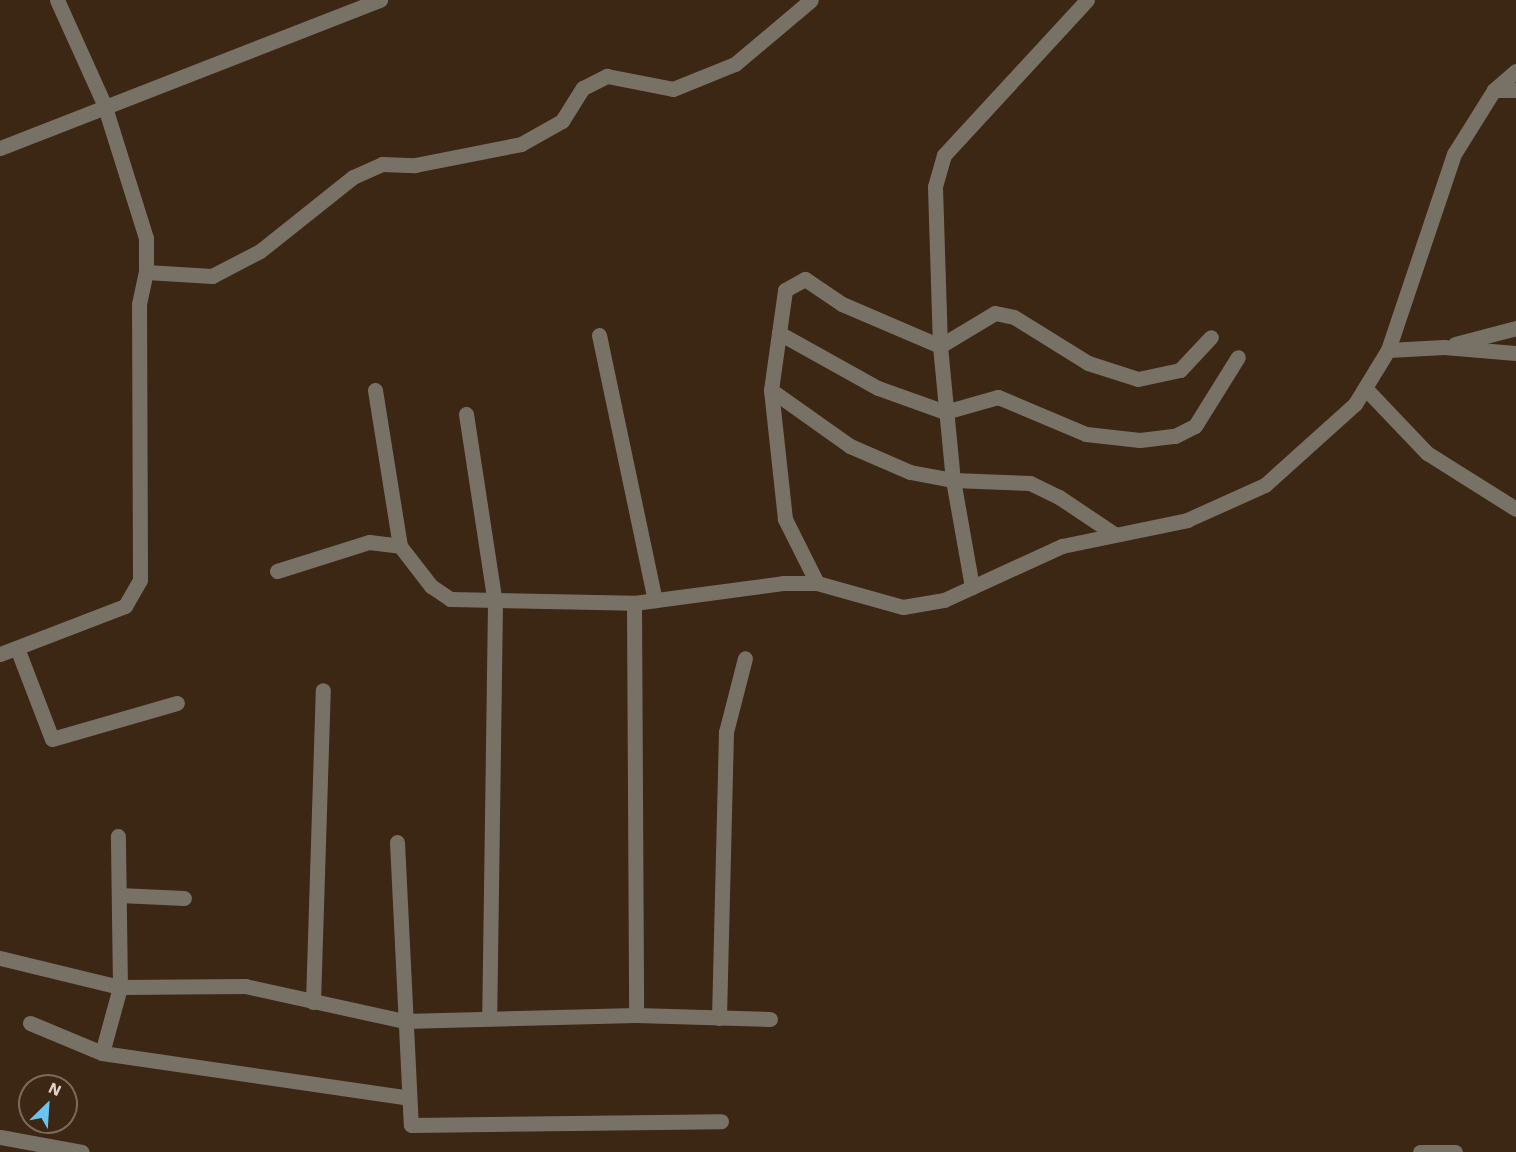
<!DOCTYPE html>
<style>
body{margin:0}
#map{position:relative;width:1516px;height:1152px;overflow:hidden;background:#3c2614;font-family:"Work Sans",sans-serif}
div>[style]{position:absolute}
.minor>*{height:15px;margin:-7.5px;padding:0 7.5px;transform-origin:7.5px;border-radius:7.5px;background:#787266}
span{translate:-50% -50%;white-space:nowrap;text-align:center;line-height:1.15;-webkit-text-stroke:4.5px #3c2614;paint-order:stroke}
.north{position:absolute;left:18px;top:1074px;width:60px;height:60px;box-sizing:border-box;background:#3c2614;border:2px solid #7d6a5b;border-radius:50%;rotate:25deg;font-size:16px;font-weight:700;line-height:24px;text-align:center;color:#dfd0c5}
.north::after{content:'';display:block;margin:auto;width:21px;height:27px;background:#69c4f1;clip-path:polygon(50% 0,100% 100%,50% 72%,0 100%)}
</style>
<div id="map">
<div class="minor">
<div style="left:1087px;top:0;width:211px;rotate:132.7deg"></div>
<div style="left:944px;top:155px;width:33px;rotate:106deg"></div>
<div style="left:935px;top:187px;width:159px;rotate:88.2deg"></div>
<div style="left:940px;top:346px;width:64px;rotate:-31deg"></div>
<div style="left:995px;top:313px;width:19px;rotate:12deg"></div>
<div style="left:1014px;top:317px;width:87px;rotate:31.9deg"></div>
<div style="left:1088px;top:363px;width:52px;rotate:17.7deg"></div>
<div style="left:1138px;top:379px;width:43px;rotate:-12.1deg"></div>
<div style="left:1180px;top:370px;width:45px;rotate:-46.8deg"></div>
<div style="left:1494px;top:90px;width:22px"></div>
<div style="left:0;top:148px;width:408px;rotate:-21.3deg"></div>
<div style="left:146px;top:272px;width:66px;rotate:3.5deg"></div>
<div style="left:212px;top:276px;width:54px;rotate:-27.5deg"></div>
<div style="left:260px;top:251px;width:119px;rotate:-38.5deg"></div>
<div style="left:353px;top:177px;width:32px;rotate:-24deg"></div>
<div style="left:382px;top:164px;width:33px;rotate:2deg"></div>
<div style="left:415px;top:165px;width:108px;rotate:-11.2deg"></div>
<div style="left:521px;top:144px;width:47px;rotate:-29.3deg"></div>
<div style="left:562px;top:121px;width:39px;rotate:-58deg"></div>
<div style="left:583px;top:88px;width:27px;rotate:-27deg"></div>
<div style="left:607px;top:76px;width:67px;rotate:11.1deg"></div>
<div style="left:673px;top:89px;width:67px;rotate:-22deg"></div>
<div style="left:735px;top:64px;width:99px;rotate:-40.1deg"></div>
<div style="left:779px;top:333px;width:113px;rotate:29.1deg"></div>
<div style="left:878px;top:388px;width:71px;rotate:19.7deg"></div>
<div style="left:945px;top:412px;width:55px;rotate:-15.8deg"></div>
<div style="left:998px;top:397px;width:95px;rotate:22.8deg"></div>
<div style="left:1086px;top:434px;width:54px;rotate:6.3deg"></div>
<div style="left:1140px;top:440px;width:35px;rotate:-7deg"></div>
<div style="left:1175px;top:436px;width:22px;rotate:-27deg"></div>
<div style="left:1195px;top:426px;width:81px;rotate:-58.1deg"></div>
<div style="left:599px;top:335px;width:271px;rotate:78.1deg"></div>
<div style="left:1455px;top:344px;width:63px;rotate:-14.7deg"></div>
<div style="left:1388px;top:350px;width:207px;rotate:-71.4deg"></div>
<div style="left:1454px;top:154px;width:75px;rotate:-58deg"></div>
<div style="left:1494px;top:90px;width:29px;rotate:-41deg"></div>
<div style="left:1365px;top:388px;width:90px;rotate:46.4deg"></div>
<div style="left:1427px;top:453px;width:105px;rotate:32.2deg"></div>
<div style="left:375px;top:390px;width:158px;rotate:80.9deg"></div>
<div style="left:771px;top:390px;width:97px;rotate:35.3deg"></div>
<div style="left:850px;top:446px;width:65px;rotate:23.4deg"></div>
<div style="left:910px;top:472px;width:44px;rotate:10.5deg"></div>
<div style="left:953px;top:480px;width:77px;rotate:2.2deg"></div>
<div style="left:1030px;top:483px;width:32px;rotate:26deg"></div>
<div style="left:1059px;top:497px;width:66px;rotate:33.9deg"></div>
<div style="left:466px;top:414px;width:191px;rotate:81.3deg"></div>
<div style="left:495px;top:603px;width:414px;rotate:90.8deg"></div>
<div style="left:277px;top:571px;width:96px;rotate:-17.5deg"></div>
<div style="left:369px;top:542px;width:31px;rotate:7deg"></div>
<div style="left:400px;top:546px;width:51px;rotate:52.2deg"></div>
<div style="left:431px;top:586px;width:23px;rotate:34deg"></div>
<div style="left:450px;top:599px;width:184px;rotate:1.2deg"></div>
<div style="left:634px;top:603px;width:150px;rotate:-7.6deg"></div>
<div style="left:783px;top:583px;width:34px"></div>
<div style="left:817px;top:583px;width:89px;rotate:15.6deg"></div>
<div style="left:903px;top:607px;width:42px;rotate:-9.7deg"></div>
<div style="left:944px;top:600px;width:130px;rotate:-24.6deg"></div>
<div style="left:1062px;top:546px;width:128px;rotate:-11.7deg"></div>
<div style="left:1187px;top:520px;width:85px;rotate:-24.2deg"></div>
<div style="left:1265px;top:485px;width:121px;rotate:-42deg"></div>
<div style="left:1355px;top:404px;width:63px;rotate:-58.6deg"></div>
<div style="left:1388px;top:350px;width:56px;rotate:-3.1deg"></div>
<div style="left:1444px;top:347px;width:72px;rotate:4.8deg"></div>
<div style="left:817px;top:583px;width:72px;rotate:-116.6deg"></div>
<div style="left:785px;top:519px;width:130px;rotate:-96.2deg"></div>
<div style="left:771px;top:390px;width:101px;rotate:-82deg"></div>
<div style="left:785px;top:290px;width:23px;rotate:-29deg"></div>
<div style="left:805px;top:279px;width:45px;rotate:34deg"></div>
<div style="left:842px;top:304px;width:107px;rotate:23.2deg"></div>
<div style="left:940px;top:346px;width:135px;rotate:84.5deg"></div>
<div style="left:953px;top:480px;width:109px;rotate:79.9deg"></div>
<div style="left:634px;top:603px;width:412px;rotate:89.7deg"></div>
<div style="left:17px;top:648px;width:97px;rotate:69deg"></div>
<div style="left:52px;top:739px;width:130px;rotate:-16.1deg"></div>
<div style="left:0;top:654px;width:134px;rotate:-21deg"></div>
<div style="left:125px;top:606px;width:30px;rotate:-60deg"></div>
<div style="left:140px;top:580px;width:276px;rotate:-90.2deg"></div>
<div style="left:139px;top:304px;width:33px;rotate:-78deg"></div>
<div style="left:146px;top:272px;width:34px;rotate:-90deg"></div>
<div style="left:146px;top:238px;width:140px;rotate:-107.4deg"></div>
<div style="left:104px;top:104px;width:114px;rotate:-114.3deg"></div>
<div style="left:397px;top:842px;width:283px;rotate:87.2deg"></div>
<div style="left:411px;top:1125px;width:310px;rotate:-0.7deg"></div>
<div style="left:119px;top:895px;width:65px;rotate:2.6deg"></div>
<div style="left:0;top:958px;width:123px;rotate:13.6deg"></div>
<div style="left:120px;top:987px;width:125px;rotate:-0.5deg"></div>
<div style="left:245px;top:986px;width:163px;rotate:12.4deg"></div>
<div style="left:404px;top:1021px;width:232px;rotate:-1.5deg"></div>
<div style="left:636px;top:1015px;width:134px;rotate:1.7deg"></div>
<div style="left:313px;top:1002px;width:312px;rotate:-88.2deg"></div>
<div style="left:719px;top:1018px;width:286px;rotate:-88.6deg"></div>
<div style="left:726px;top:732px;width:76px;rotate:-75.6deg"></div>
<div style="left:30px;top:1023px;width:78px;rotate:22.6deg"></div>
<div style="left:102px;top:1053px;width:310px;rotate:8.3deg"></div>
<div style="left:102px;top:1053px;width:68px;rotate:-74.7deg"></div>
<div style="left:120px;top:987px;width:151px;rotate:-90.8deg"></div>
<div style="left:0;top:1137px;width:83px;rotate:10.4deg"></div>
<div style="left:1420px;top:1152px;width:35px"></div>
</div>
<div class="north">N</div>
</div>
